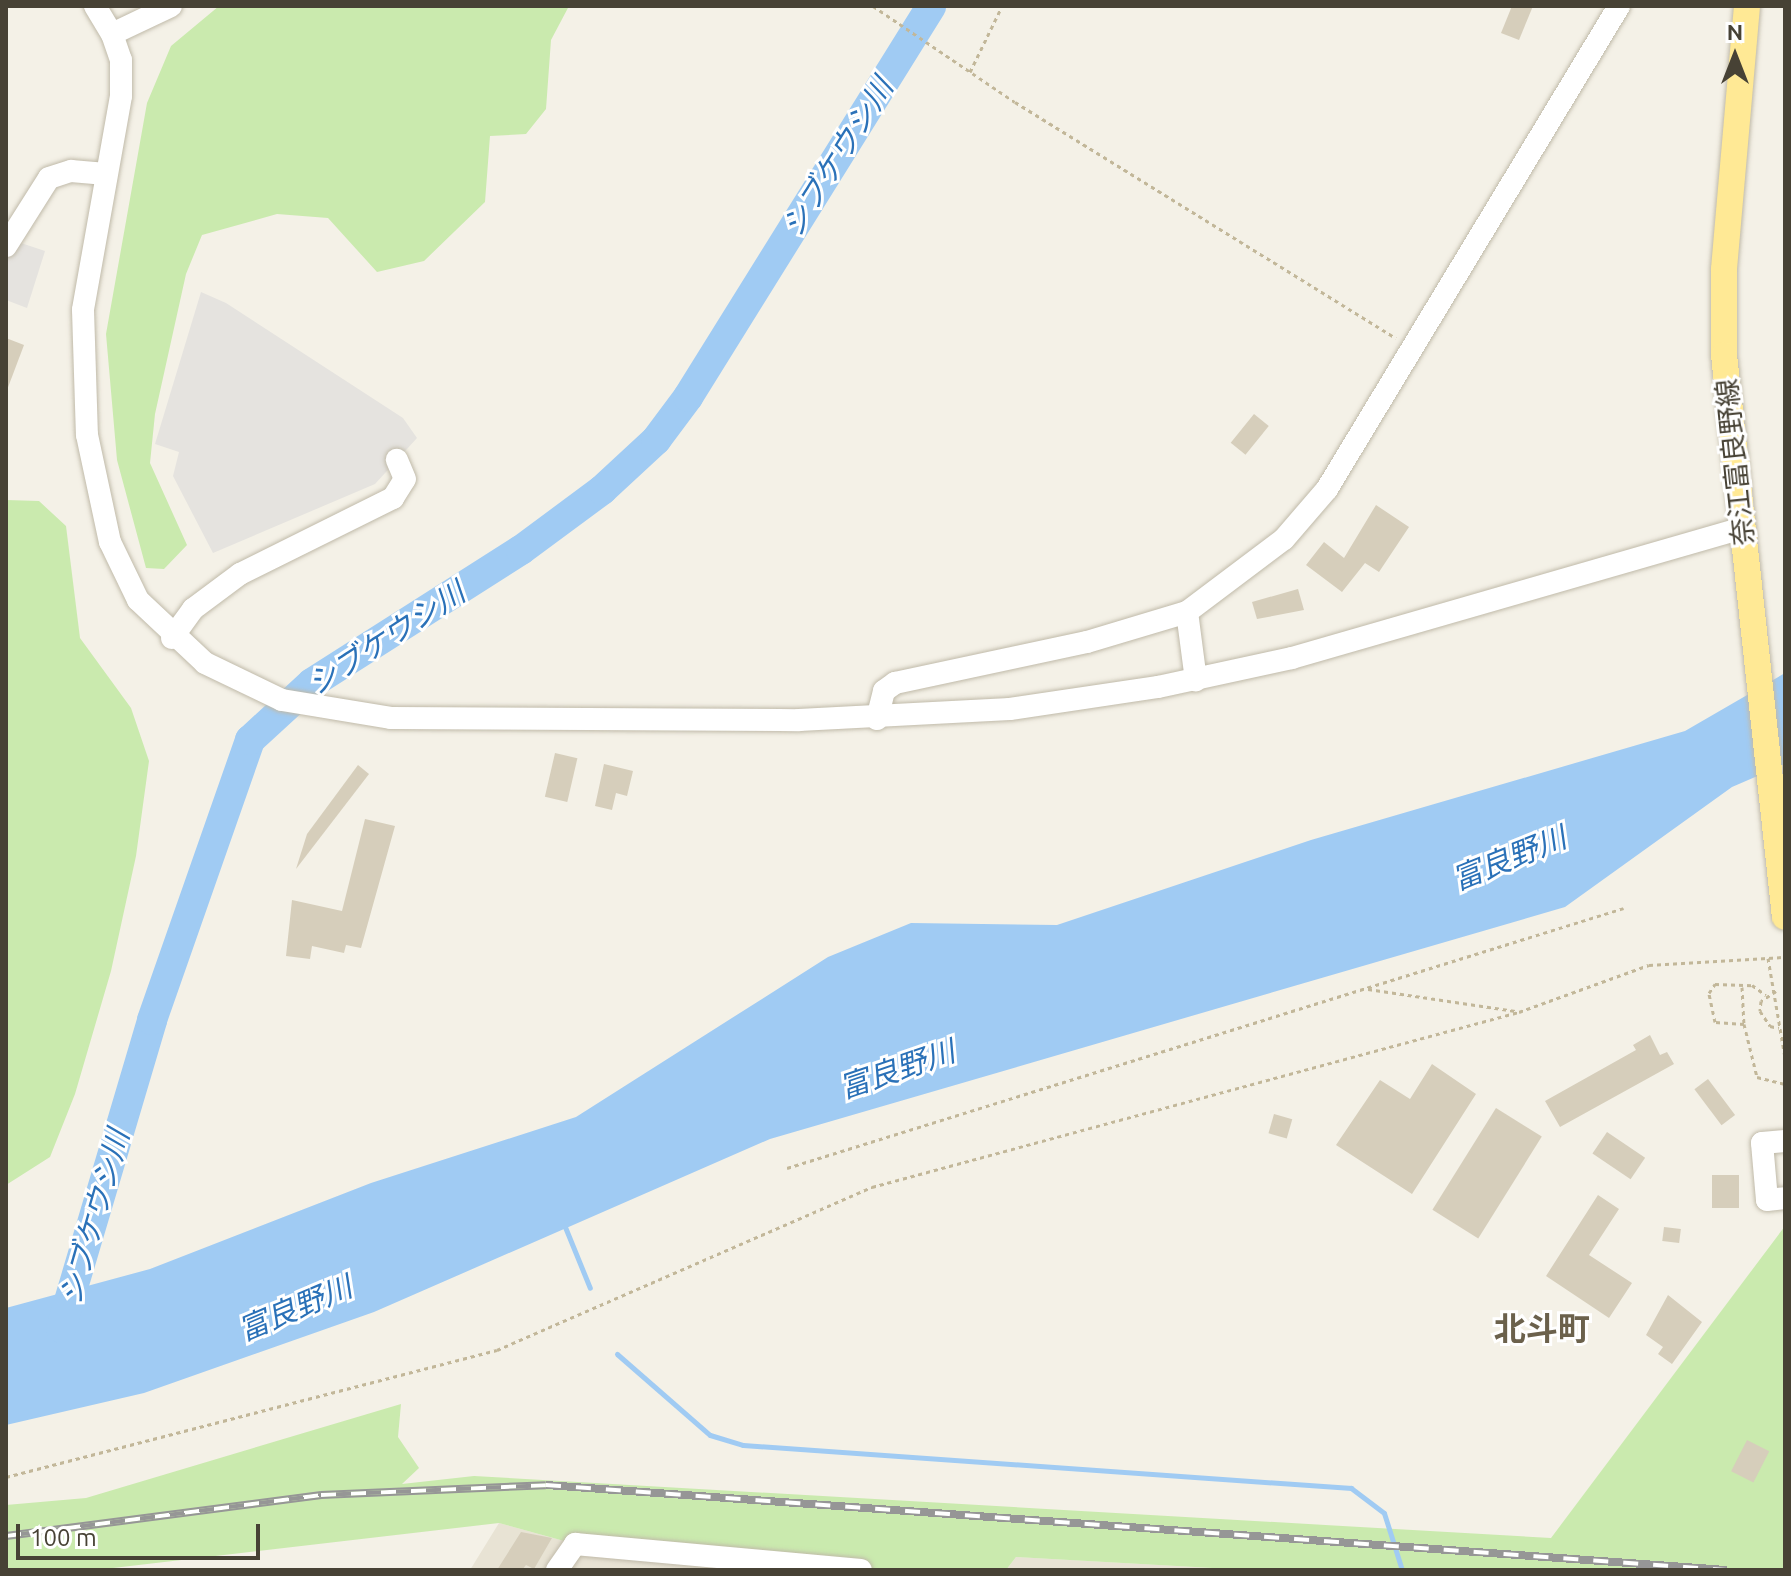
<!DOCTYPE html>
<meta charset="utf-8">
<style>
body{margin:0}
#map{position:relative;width:1791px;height:1576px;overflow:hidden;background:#f4f1e7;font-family:Ubuntu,"Noto Sans JP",sans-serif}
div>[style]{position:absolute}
.residential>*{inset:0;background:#e8e3d4}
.green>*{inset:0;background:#caeaae}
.parking>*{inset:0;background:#e5e3df}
.water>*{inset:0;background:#a0cbf3}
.stream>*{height:5px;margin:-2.5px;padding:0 2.5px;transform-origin:2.5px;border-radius:2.5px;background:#a0cbf3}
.river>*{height:30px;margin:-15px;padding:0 15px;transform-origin:15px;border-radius:15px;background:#a0cbf3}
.building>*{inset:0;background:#d6cebb;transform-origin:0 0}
.path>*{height:3px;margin-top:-1.5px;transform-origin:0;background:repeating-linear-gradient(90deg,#c2b799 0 4px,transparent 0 8px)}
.roads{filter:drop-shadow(0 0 2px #c0baa9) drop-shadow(0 0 2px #c0baa9)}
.minor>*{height:22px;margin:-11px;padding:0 11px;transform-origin:11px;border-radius:11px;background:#fff}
.major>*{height:26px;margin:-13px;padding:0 13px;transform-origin:13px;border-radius:13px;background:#ffe995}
.rail>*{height:8px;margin-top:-4px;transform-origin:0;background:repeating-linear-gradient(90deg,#fff 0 15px,#969696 0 30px);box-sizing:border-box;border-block:2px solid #969696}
span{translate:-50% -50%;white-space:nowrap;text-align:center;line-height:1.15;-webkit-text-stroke:6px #fff;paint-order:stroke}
.street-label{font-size:28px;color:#474235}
.water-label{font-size:30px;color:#2a71b8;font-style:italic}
.quarter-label{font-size:32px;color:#6b614c;font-weight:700}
.frame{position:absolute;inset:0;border:8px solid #474235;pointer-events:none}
.north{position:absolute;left:1695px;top:16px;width:80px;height:80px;-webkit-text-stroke:6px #fff;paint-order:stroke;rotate:0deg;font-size:22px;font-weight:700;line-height:32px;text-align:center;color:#474235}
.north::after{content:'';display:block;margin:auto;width:28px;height:36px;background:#474235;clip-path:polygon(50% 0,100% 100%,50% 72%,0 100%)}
.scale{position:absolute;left:16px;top:1524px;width:244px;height:36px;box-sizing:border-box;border:4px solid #474235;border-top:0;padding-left:10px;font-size:24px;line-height:28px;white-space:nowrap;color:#474235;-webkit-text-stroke:6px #fff;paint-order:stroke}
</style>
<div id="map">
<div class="residential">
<div style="clip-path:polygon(499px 1523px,575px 1544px,861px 1570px,470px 1570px)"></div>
<div style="clip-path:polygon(1016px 1557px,1248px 1570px,1006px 1570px)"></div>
</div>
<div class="green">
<div style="clip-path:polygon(219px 6px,569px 6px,551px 40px,546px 109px,526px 134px,490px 136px,485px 202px,424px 261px,377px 272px,328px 218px,277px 214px,202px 235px,186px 274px,155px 414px,150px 463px,187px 545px,164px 569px,146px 568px,117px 460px,106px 334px,147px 103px,171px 46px)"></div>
<div style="clip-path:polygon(6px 500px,39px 501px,66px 526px,80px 638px,131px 708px,149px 761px,136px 856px,111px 971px,75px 1094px,50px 1157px,6px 1185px)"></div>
<div style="clip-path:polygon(1785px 1226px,1785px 1570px,1248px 1570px,1016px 1557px,1006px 1570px,861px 1570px,575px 1544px,499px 1523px,96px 1570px,6px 1570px,6px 1505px,86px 1498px,401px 1404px,398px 1437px,419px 1468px,402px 1484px,474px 1476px,1551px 1538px)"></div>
</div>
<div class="parking">
<div style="clip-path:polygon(6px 238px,45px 251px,27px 308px,6px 300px)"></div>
<div style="clip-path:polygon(201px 292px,226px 303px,403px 418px,417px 438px,375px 484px,213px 553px,173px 476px,179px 452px,155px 444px)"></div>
</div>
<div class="water">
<div style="clip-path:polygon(1785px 673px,1785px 764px,1732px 787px,1565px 907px,770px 1139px,374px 1312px,144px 1393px,6px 1425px,6px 1308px,150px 1269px,371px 1183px,576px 1117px,828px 957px,911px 923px,1057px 925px,1311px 840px,1685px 731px)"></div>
</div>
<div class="stream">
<div style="left:563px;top:1222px;width:71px;rotate:67.8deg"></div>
<div style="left:617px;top:1354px;width:123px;rotate:41.1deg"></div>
<div style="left:710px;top:1435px;width:34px;rotate:17deg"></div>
<div style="left:743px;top:1445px;width:610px;rotate:4.05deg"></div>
<div style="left:1351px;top:1488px;width:41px;rotate:37.1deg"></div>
<div style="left:1384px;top:1513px;width:60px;rotate:72.5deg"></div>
</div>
<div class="river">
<div style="left:61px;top:1328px;width:321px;rotate:-73.5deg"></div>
<div style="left:152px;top:1020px;width:297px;rotate:-70.7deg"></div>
<div style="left:250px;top:740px;width:84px;rotate:-42.6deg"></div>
<div style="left:312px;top:683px;width:248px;rotate:-32.5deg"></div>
<div style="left:521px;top:550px;width:101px;rotate:-36.5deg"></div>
<div style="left:602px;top:490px;width:74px;rotate:-42.8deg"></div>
<div style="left:656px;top:440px;width:54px;rotate:-53.3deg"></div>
<div style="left:688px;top:397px;width:460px;rotate:-58.1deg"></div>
</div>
<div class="building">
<div style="clip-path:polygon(1512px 6px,1533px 6px,1519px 40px,1501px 33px)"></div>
<div style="clip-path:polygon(6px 338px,24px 345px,7px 390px,6px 390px)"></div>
<div style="left:1254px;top:414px;width:19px;height:37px;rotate:39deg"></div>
<div style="clip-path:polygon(1376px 505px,1409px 527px,1379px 572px,1365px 563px,1342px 592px,1306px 565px,1324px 542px,1344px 558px)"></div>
<div style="clip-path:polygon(1298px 589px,1304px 610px,1257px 619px,1252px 602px)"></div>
<div style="left:555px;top:753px;width:23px;height:45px;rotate:13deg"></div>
<div style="clip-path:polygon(604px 764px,633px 771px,627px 796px,616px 793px,612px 810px,595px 806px)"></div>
<div style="clip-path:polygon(358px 765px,369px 774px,296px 869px,307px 834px)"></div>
<div style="clip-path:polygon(365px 819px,395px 826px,361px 948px,346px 945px,344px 953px,312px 946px,310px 959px,286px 956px,292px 900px,342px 911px)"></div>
<div style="clip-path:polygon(1650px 1035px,1660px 1055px,1667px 1052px,1674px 1064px,1560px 1127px,1545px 1101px,1636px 1050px,1633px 1045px)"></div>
<div style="clip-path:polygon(1432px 1064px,1476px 1094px,1412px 1194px,1336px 1145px,1380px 1080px,1410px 1099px)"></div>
<div style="left:1708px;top:1079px;width:45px;height:17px;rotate:53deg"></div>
<div style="left:1496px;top:1108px;width:54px;height:120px;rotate:32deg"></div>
<div style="left:1274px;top:1114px;width:19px;height:20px;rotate:16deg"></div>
<div style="left:1607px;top:1132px;width:46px;height:26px;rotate:34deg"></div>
<div style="left:1712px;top:1175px;width:27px;height:33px"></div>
<div style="clip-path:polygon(1598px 1195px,1619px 1209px,1589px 1255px,1632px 1283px,1609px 1318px,1546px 1276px)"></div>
<div style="left:1664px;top:1227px;width:17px;height:14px;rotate:7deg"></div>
<div style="clip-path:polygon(1668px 1295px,1702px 1322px,1672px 1364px,1658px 1354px,1663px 1347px,1646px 1335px)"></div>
<div style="left:1747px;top:1440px;width:25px;height:35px;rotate:27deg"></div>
<div style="clip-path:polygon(521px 1532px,552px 1538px,534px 1569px,526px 1565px,522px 1570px,497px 1570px)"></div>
</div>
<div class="path">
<div style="left:873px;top:6px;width:171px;rotate:34.1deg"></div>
<div style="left:1015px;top:102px;width:448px;rotate:31.8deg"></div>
<div style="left:970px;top:72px;width:73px;rotate:-64.1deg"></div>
<div style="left:1768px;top:958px;width:100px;rotate:80.3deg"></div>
<div style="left:1742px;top:987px;width:37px;rotate:87deg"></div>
<div style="left:1744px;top:1024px;width:29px;rotate:-176deg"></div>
<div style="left:1715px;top:1022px;width:30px;rotate:-102deg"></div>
<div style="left:1709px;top:993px;width:11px;rotate:-56deg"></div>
<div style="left:1715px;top:984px;width:37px;rotate:2deg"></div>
<div style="left:1752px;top:985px;width:17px;rotate:36deg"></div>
<div style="left:1368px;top:989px;width:149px;rotate:8.5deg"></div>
<div style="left:1776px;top:991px;width:18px;rotate:146deg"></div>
<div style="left:1761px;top:1001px;width:10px;rotate:96deg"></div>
<div style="left:1760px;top:1011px;width:18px;rotate:56deg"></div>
<div style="left:1770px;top:1026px;width:9px;rotate:13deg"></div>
<div style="left:1744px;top:1024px;width:55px;rotate:76.2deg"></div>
<div style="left:1757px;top:1077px;width:29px;rotate:14deg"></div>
<div style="left:787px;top:1168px;width:876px;rotate:-17.26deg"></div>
<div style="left:6px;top:1477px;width:507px;rotate:-14.5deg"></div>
<div style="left:497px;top:1350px;width:409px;rotate:-23.5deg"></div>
<div style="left:872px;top:1187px;width:670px;rotate:-15.14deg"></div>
<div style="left:1519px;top:1012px;width:138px;rotate:-19.9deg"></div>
<div style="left:1649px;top:965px;width:136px;rotate:-3.4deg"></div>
</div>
<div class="roads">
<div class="minor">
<div style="left:95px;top:6px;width:33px;rotate:59deg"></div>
<div style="left:171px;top:6px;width:65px;rotate:154.6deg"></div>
<div style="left:112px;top:34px;width:28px;rotate:71deg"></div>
<div style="left:121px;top:60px;width:36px;rotate:90deg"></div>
<div style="left:121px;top:96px;width:217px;rotate:100.1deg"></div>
<div style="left:83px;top:310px;width:125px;rotate:88.2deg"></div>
<div style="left:87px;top:435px;width:109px;rotate:77.9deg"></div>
<div style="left:110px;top:542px;width:64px;rotate:64.2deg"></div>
<div style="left:138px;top:600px;width:92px;rotate:43.2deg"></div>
<div style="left:205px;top:663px;width:85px;rotate:25.7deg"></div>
<div style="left:282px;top:700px;width:110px;rotate:9.4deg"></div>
<div style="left:391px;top:718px;width:408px;rotate:0.3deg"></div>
<div style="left:799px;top:720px;width:211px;rotate:-3deg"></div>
<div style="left:1010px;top:709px;width:150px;rotate:-8.5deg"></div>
<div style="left:1158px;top:687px;width:137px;rotate:-12.2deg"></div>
<div style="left:1292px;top:658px;width:467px;rotate:-16.1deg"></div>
<div style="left:6px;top:246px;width:80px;rotate:-57.7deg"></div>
<div style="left:49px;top:178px;width:23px;rotate:-18deg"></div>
<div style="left:71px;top:171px;width:35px;rotate:5deg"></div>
<div style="left:1187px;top:612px;width:69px;rotate:82.5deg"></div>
<div style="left:172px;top:638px;width:36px;rotate:-54deg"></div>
<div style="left:193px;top:609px;width:59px;rotate:-36.7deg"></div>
<div style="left:240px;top:574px;width:171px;rotate:-26.4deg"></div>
<div style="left:393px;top:498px;width:22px;rotate:-58deg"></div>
<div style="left:405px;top:479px;width:21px;rotate:-113deg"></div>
<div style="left:877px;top:719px;width:29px;rotate:-76deg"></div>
<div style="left:884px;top:691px;width:14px;rotate:-36deg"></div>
<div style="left:895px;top:683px;width:196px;rotate:-12.1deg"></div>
<div style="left:1087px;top:642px;width:104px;rotate:-16.7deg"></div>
<div style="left:1187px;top:612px;width:121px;rotate:-37deg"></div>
<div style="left:1284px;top:539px;width:66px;rotate:-49.3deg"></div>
<div style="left:1327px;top:489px;width:564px;rotate:-58.84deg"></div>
<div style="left:1785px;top:1141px;width:23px;rotate:175deg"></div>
<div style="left:1762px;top:1143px;width:57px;rotate:85deg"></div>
<div style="left:1767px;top:1200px;width:18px;rotate:-6deg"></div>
<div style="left:557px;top:1570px;width:32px;rotate:-55deg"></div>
<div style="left:575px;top:1544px;width:287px;rotate:5.2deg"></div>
</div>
<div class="major">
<div style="left:1747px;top:6px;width:265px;rotate:95deg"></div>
<div style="left:1724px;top:270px;width:85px;rotate:90deg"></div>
<div style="left:1724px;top:355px;width:565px;rotate:83.81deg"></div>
</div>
</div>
<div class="rail">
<div style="left:6px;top:1536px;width:318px;rotate:-7.4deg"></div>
<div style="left:321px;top:1495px;width:225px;rotate:-2.5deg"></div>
<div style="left:546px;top:1485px;width:1184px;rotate:4.12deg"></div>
</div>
<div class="street-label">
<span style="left:1735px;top:462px;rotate:-96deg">奈江富良野線</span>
</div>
<div class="water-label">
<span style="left:837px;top:157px;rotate:-58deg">シブケウシ川</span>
<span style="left:386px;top:638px;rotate:-33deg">シブケウシ川</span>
<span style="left:1509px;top:858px;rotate:-22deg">富良野川</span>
<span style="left:897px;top:1069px;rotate:-19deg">富良野川</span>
<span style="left:94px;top:1217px;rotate:-74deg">シブケウシ川</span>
<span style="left:295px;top:1308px;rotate:-23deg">富良野川</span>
</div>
<div class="quarter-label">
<span style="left:1542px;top:1328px">北斗町</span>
</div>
<div class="frame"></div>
<div class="north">N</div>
<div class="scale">100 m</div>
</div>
